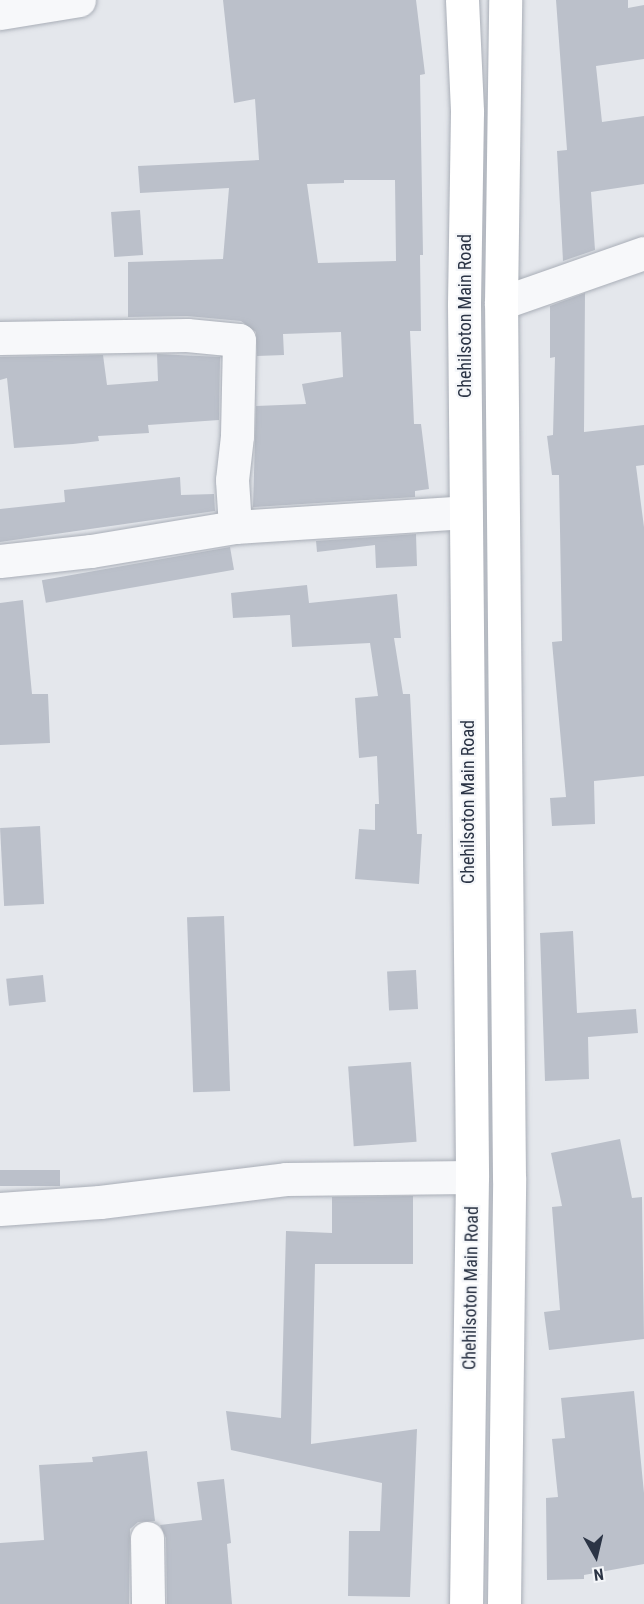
<!DOCTYPE html>
<style>
body{margin:0}
#map{position:relative;width:644px;height:1604px;overflow:hidden;background:#e4e7ec;font-family:"Roboto Condensed",sans-serif}
div>[style]{position:absolute}
.building>*{inset:0;background:#bbc0ca;transform-origin:0 0}
.roads{filter:drop-shadow(0 0 2px #a9aeb7) drop-shadow(0 0 2px #a9aeb7)}
.minor>*{height:33px;margin:-16.5px;padding:0 16.5px;transform-origin:16.5px;border-radius:16.5px;background:#f7f8fa}
.secondary>*{height:33px;margin:-16.5px;padding:0 16.5px;transform-origin:16.5px;border-radius:16.5px;background:#fff}
span{translate:-50% -50%;white-space:nowrap;text-align:center;line-height:1.15;-webkit-text-stroke:4.5px #f4f6f9;paint-order:stroke}
.street-label{font-size:18px;color:#2b3445}
.north{position:absolute;left:566px;top:1526px;width:60px;height:60px;-webkit-text-stroke:4px #f4f6f9;paint-order:stroke;rotate:172deg;font-size:16px;font-weight:700;line-height:24px;text-align:center;color:#2b3445}
.north::after{content:'';display:block;margin:auto;width:21px;height:27px;background:#2b3445;clip-path:polygon(50% 0,100% 100%,50% 72%,0 100%)}
</style>
<div id="map">
<div class="building">
<div style="clip-path:polygon(evenodd,223px 0,416px 0,425px 74px,420px 75px,423px 255px,420px 255px,421px 331px,410px 331px,414px 424px,421px 424px,429px 489px,415px 491px,415px 497px,253px 507px,256px 406px,306px 404px,302px 384px,343px 377px,341px 332px,283px 334px,284px 355px,257px 356px,256px 332px,241px 321px,187px 316px,128px 317px,128px 262px,223px 259px,229px 188px,140px 193px,138px 166px,259px 160px,255px 99px,234px 103px,223px 0,344px 180px,395px 180px,396px 261px,318px 263px,307px 184px,344px 183px,344px 180px)"></div>
<div style="clip-path:polygon(556px 0,628px 0,628px 8px,644px 5px,644px 59px,596px 66px,602px 122px,644px 116px,644px 184px,591px 192px,595px 250px,563px 261px,557px 151px,567px 150px)"></div>
<div style="left:140px;top:210px;width:45px;height:29px;rotate:86deg"></div>
<div style="clip-path:polygon(585px 293px,584px 432px,644px 425px,644px 465px,636px 466px,644px 527px,644px 776px,594px 781px,595px 824px,552px 826px,550px 798px,566px 797px,552px 642px,562px 641px,559px 475px,552px 475px,547px 436px,553px 435px,555px 357px,550px 358px,550px 306px)"></div>
<div style="clip-path:polygon(157px 354px,220px 357px,219px 420px,148px 425px,149px 433px,98px 436px,99px 441px,73px 444px,14px 448px,7px 378px,0 380px,0 357px,103px 355px,107px 385px,158px 381px)"></div>
<div style="clip-path:polygon(180px 477px,181px 495px,214px 494px,215px 511px,0 542px,0 509px,65px 502px,64px 490px)"></div>
<div style="clip-path:polygon(416px 534px,417px 566px,376px 568px,375px 545px,317px 552px,316px 541px)"></div>
<div style="left:230px;top:547px;width:23px;height:191px;rotate:80deg"></div>
<div style="clip-path:polygon(307px 585px,309px 603px,397px 594px,401px 638px,394px 638px,403px 694px,410px 694px,417px 834px,422px 834px,419px 884px,355px 879px,359px 829px,375px 830px,375px 804px,379px 804px,377px 756px,359px 758px,355px 698px,378px 696px,370px 643px,292px 647px,290px 615px,233px 618px,231px 593px)"></div>
<div style="clip-path:polygon(23px 600px,32px 694px,48px 694px,50px 743px,0 745px,0 603px)"></div>
<div style="left:40px;top:826px;width:78px;height:40px;rotate:87deg"></div>
<div style="left:224px;top:916px;width:175px;height:37px;rotate:88deg"></div>
<div style="clip-path:polygon(573px 931px,577px 1013px,636px 1009px,638px 1033px,588px 1037px,589px 1079px,545px 1081px,540px 933px)"></div>
<div style="left:416px;top:970px;width:39px;height:29px;rotate:87deg"></div>
<div style="left:43px;top:975px;width:27px;height:37px;rotate:84deg"></div>
<div style="left:411px;top:1062px;width:80px;height:63px;rotate:86deg"></div>
<div style="clip-path:polygon(620px 1139px,632px 1198px,642px 1197px,644px 1339px,549px 1350px,544px 1312px,560px 1310px,552px 1207px,562px 1206px,551px 1153px)"></div>
<div style="left:60px;top:1170px;width:16px;height:60px;rotate:90deg"></div>
<div style="clip-path:polygon(413px 1196px,413px 1264px,315px 1264px,311px 1444px,417px 1429px,410px 1597px,348px 1596px,349px 1531px,380px 1531px,382px 1483px,231px 1450px,226px 1411px,281px 1418px,286px 1231px,332px 1233px,332px 1197px)"></div>
<div style="clip-path:polygon(634px 1391px,644px 1493px,644px 1564px,584px 1575px,584px 1579px,547px 1580px,546px 1498px,558px 1497px,552px 1439px,565px 1438px,561px 1398px)"></div>
<div style="clip-path:polygon(147px 1451px,155px 1521px,138px 1522px,130px 1529px,129px 1604px,0 1604px,0 1543px,44px 1540px,39px 1465px,93px 1462px,92px 1457px)"></div>
<div style="clip-path:polygon(224px 1479px,231px 1543px,227px 1544px,232px 1604px,167px 1604px,166px 1538px,160px 1525px,202px 1520px,197px 1482px)"></div>
</div>
<div class="roads">
<div class="minor">
<div style="left:0;top:13px;width:80px;rotate:-9.3deg"></div>
<div style="left:501px;top:303px;width:151px;rotate:-19.3deg"></div>
<div style="left:0;top:338px;width:187px;rotate:-0.9deg"></div>
<div style="left:187px;top:335px;width:52px;rotate:5.5deg"></div>
<div style="left:239px;top:340px;width:96px;rotate:91.2deg"></div>
<div style="left:237px;top:436px;width:44px;rotate:96.5deg"></div>
<div style="left:232px;top:480px;width:47px;rotate:86.3deg"></div>
<div style="left:0;top:561px;width:92px;rotate:-6.3deg"></div>
<div style="left:91px;top:551px;width:146px;rotate:-9.5deg"></div>
<div style="left:235px;top:527px;width:231px;rotate:-3.7deg"></div>
<div style="left:0;top:1209px;width:100px;rotate:-4deg"></div>
<div style="left:100px;top:1202px;width:187px;rotate:-7deg"></div>
<div style="left:286px;top:1179px;width:186px;rotate:-0.6deg"></div>
<div style="left:147px;top:1538px;width:66px;rotate:89.1deg"></div>
</div>
<div class="secondary">
<div style="left:462px;top:0;width:112px;rotate:87.4deg"></div>
<div style="left:467px;top:112px;width:192px;rotate:90.9deg"></div>
<div style="left:464px;top:304px;width:873px;rotate:89.47deg"></div>
<div style="left:472px;top:1177px;width:427px;rotate:90.8deg"></div>
<div style="left:504px;top:1604px;width:426px;rotate:-89.3deg"></div>
<div style="left:509px;top:1178px;width:875px;rotate:-90.52deg"></div>
<div style="left:501px;top:303px;width:303px;rotate:-89.2deg"></div>
</div>
</div>
<div class="street-label">
<span style="left:465px;top:316px;rotate:-90deg">Chehilsoton Main Road</span>
<span style="left:468px;top:802px;rotate:-90deg">Chehilsoton Main Road</span>
<span style="left:471px;top:1288px;rotate:-89deg">Chehilsoton Main Road</span>
</div>
<div class="north">N</div>
</div>
